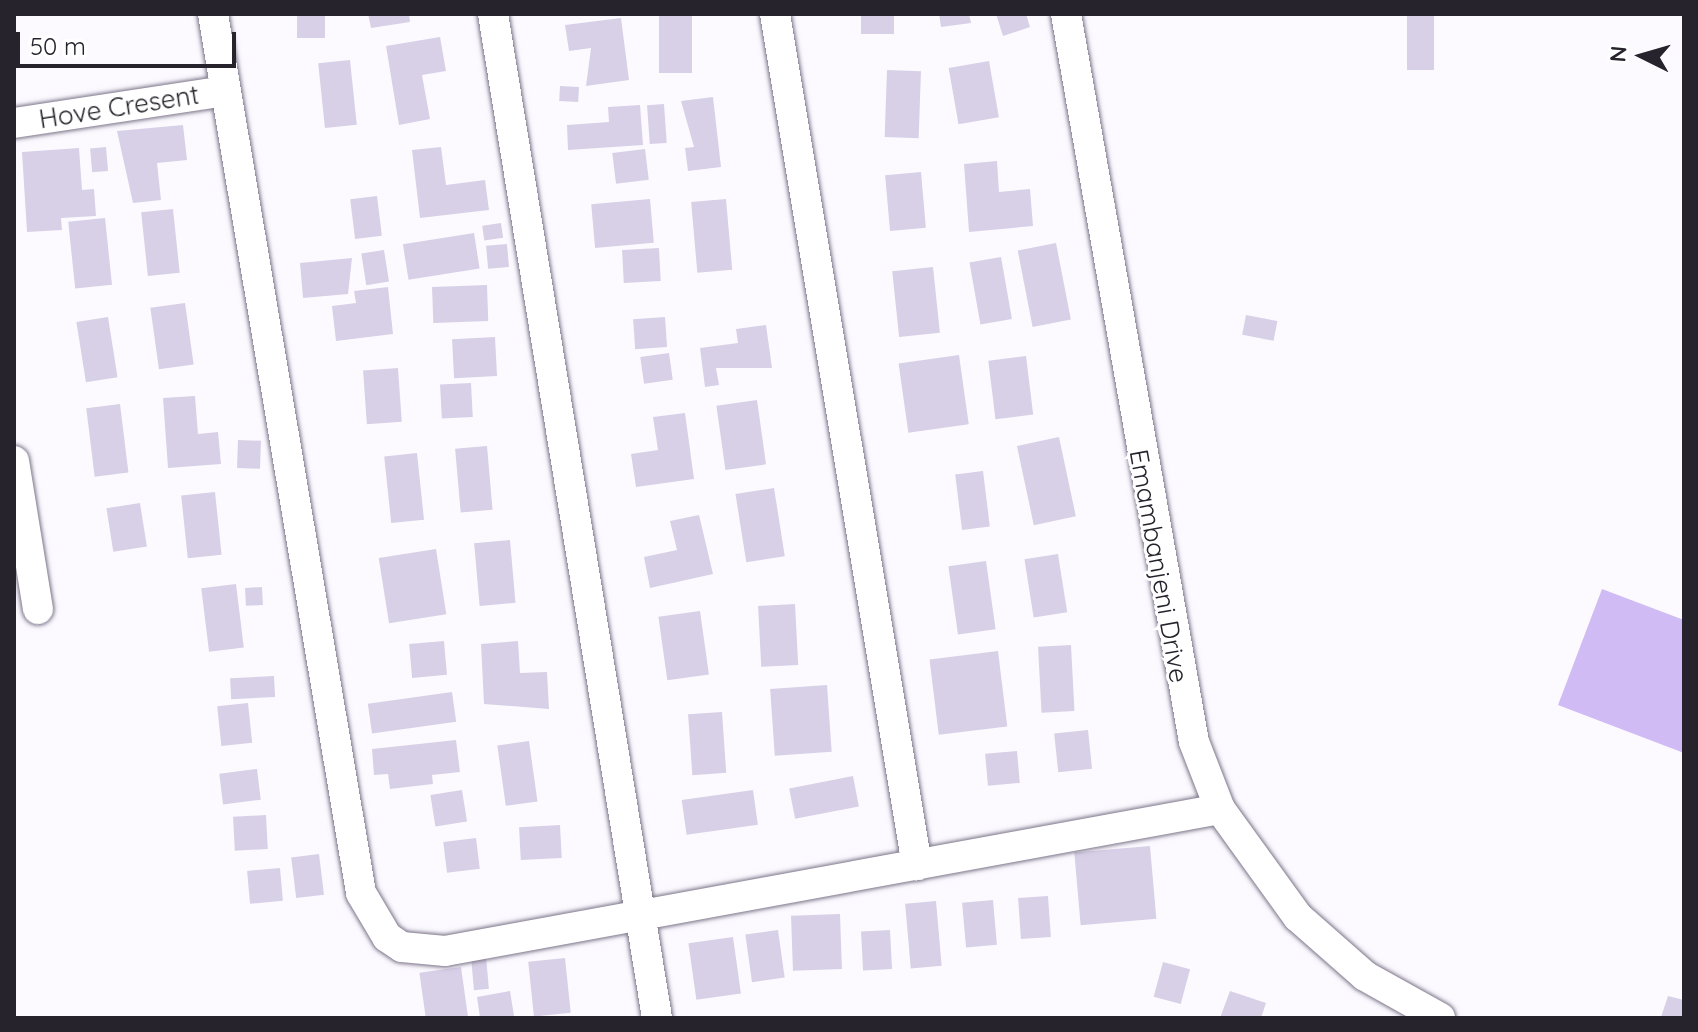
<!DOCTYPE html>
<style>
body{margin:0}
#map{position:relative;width:1698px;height:1032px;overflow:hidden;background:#fcfaff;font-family:Quicksand,sans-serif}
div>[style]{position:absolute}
.green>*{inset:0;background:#d0bbf4}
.building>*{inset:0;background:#d8d0e7;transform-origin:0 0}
.roads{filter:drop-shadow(0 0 2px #7d758a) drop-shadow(0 0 2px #7d758a)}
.minor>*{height:30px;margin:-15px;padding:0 15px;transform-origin:15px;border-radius:15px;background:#fff}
span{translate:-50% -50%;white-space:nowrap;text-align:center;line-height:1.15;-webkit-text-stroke:6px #fff;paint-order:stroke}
.street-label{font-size:26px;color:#26232c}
.frame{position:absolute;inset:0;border:16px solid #26232c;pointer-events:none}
.north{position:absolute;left:1602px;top:16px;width:80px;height:80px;-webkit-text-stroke:6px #fff;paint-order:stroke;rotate:275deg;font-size:22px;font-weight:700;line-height:32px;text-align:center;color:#26232c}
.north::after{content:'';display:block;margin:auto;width:28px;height:36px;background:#26232c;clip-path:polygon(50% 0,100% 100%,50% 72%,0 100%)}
.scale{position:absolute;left:16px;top:32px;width:220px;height:36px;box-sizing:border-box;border:4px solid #26232c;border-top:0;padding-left:10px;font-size:24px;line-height:28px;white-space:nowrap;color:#26232c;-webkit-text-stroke:6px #fff;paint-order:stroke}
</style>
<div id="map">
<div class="green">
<div style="clip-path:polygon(1602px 589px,1684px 620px,1684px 753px,1558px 705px)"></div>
</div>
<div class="building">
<div style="left:297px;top:14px;width:28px;height:24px"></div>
<div style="clip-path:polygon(368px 14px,409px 14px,410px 22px,371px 28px)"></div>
<div style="left:659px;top:14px;width:33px;height:59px"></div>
<div style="left:861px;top:14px;width:33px;height:20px"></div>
<div style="clip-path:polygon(939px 14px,969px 14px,971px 23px,941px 27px)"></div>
<div style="clip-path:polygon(996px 14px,1026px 14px,1030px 27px,1003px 36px)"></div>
<div style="left:1407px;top:14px;width:27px;height:56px"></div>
<div style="clip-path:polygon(621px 18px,629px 80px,586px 86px,591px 48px,569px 51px,565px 25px)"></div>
<div style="clip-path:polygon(440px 37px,446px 71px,422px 75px,430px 119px,399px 125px,386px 46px)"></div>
<div style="left:350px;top:60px;width:65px;height:32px;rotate:84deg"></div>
<div style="left:989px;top:61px;width:57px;height:41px;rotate:80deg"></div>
<div style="left:887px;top:70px;width:34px;height:67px;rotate:2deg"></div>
<div style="left:560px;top:86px;width:19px;height:15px;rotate:3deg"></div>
<div style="clip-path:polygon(713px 97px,721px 167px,688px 171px,685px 148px,694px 147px,681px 101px)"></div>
<div style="left:664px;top:104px;width:39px;height:17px;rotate:86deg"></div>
<div style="clip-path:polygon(640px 105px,643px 145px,568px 150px,567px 125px,609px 122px,608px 107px)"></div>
<div style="clip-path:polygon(183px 125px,187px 160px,157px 163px,161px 200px,133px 203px,117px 131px)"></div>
<div style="left:106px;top:147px;width:24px;height:16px;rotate:85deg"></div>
<div style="clip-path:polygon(441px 147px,446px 185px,485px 180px,489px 210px,420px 218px,412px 150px)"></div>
<div style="clip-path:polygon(79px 148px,82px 190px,94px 189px,96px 216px,61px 218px,62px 230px,27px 232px,22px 152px)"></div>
<div style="left:645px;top:149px;width:31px;height:33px;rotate:83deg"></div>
<div style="clip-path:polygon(997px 161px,999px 192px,1030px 189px,1033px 226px,969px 232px,964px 164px)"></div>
<div style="left:921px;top:172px;width:56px;height:36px;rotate:85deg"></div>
<div style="left:377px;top:196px;width:40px;height:27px;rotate:83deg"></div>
<div style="left:650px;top:199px;width:44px;height:59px;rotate:85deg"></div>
<div style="left:726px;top:199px;width:71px;height:35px;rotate:85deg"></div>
<div style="left:173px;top:209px;width:64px;height:32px;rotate:84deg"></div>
<div style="left:105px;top:218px;width:67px;height:37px;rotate:84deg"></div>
<div style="left:501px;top:223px;width:15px;height:19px;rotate:82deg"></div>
<div style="left:474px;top:233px;width:36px;height:72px;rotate:81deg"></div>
<div style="left:1056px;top:243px;width:78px;height:39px;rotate:79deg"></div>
<div style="left:507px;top:244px;width:23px;height:21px;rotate:85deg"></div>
<div style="left:659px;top:248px;width:33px;height:37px;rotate:87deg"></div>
<div style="left:384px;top:250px;width:32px;height:23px;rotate:81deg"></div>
<div style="left:1001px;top:257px;width:63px;height:32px;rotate:80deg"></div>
<div style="clip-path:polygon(352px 258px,348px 294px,303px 298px,300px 263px)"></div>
<div style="left:933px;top:267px;width:66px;height:41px;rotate:84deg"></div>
<div style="left:487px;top:285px;width:36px;height:55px;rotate:88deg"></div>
<div style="clip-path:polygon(388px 287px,393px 334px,336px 341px,332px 306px,356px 303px,354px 291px)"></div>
<div style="left:185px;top:303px;width:62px;height:35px;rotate:82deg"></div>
<div style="left:1246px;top:315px;width:32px;height:20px;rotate:11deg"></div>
<div style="left:108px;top:317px;width:61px;height:32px;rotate:81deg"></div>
<div style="left:665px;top:317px;width:30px;height:32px;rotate:86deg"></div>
<div style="clip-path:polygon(766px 325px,772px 368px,716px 368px,719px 385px,705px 387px,700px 348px,738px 343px,736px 329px)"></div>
<div style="left:495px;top:337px;width:39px;height:43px;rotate:87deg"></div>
<div style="left:669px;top:353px;width:27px;height:29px;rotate:82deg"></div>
<div style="left:959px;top:355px;width:70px;height:61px;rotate:82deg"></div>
<div style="left:1026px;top:356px;width:59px;height:38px;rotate:83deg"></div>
<div style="left:398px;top:368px;width:54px;height:35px;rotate:86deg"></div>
<div style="left:471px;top:383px;width:34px;height:31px;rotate:87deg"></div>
<div style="clip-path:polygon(195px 396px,198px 434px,218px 432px,221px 464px,168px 468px,163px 398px)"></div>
<div style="left:757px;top:400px;width:65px;height:41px;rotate:82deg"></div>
<div style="left:120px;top:404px;width:69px;height:34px;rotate:83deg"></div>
<div style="clip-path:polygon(685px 413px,694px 479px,636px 487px,631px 454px,658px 450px,653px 417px)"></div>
<div style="left:1059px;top:437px;width:81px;height:43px;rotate:78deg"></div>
<div style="left:238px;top:440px;width:23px;height:28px;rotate:2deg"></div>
<div style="left:487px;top:446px;width:64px;height:32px;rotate:85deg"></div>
<div style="left:417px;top:453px;width:67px;height:33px;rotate:84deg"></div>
<div style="left:983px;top:471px;width:56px;height:28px;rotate:83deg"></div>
<div style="left:774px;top:488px;width:69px;height:39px;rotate:81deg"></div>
<div style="left:215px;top:492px;width:63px;height:34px;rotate:84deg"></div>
<div style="left:140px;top:503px;width:44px;height:34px;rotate:81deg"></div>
<div style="clip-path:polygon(699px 515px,713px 574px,650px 588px,644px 557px,677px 550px,670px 521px)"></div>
<div style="left:510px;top:540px;width:63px;height:36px;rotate:85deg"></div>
<div style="left:436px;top:549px;width:66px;height:58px;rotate:81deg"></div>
<div style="left:1058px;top:554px;width:59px;height:34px;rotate:81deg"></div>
<div style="left:986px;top:561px;width:69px;height:38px;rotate:82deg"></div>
<div style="left:236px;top:584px;width:64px;height:35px;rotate:83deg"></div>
<div style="left:262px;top:587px;width:18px;height:17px;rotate:87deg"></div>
<div style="left:795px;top:604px;width:61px;height:37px;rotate:87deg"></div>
<div style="left:700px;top:611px;width:64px;height:42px;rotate:82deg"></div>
<div style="left:444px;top:641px;width:34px;height:35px;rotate:85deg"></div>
<div style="clip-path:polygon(518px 641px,520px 673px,547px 672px,549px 709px,484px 704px,481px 644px)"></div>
<div style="left:1071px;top:645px;width:66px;height:33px;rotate:87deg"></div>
<div style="left:998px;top:651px;width:76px;height:69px;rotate:83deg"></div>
<div style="left:274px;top:676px;width:21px;height:44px;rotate:87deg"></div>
<div style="left:827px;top:685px;width:67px;height:57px;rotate:86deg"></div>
<div style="left:452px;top:692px;width:30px;height:85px;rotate:82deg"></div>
<div style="left:248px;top:703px;width:40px;height:31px;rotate:84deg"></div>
<div style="left:722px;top:712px;width:61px;height:34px;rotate:86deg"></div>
<div style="left:1088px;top:730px;width:39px;height:34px;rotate:84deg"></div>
<div style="clip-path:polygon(456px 740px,460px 772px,432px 775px,433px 784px,390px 789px,388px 774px,374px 775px,372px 749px)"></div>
<div style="left:529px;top:741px;width:61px;height:32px;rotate:82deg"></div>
<div style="left:1017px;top:751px;width:32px;height:32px;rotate:85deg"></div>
<div style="left:257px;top:769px;width:31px;height:38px;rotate:83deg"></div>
<div style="left:853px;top:776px;width:31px;height:65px;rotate:79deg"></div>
<div style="left:462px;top:790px;width:32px;height:32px;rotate:81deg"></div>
<div style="left:753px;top:790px;width:35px;height:72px;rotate:82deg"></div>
<div style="left:266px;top:815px;width:34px;height:33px;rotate:87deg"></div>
<div style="left:560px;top:825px;width:33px;height:41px;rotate:87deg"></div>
<div style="left:476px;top:838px;width:31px;height:33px;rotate:83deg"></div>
<div style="left:1150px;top:846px;width:73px;height:76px;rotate:85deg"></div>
<div style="left:319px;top:854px;width:41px;height:28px;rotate:83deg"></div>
<div style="left:280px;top:868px;width:33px;height:33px;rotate:85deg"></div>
<div style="left:1048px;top:896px;width:41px;height:30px;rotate:86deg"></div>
<div style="left:993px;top:900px;width:45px;height:31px;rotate:85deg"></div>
<div style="left:936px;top:901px;width:65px;height:31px;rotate:85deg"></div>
<div style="left:840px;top:914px;width:55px;height:49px;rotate:88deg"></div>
<div style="left:778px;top:930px;width:48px;height:33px;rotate:82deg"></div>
<div style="left:890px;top:930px;width:39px;height:29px;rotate:87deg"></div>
<div style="left:733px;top:937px;width:57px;height:45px;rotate:82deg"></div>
<div style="left:486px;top:956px;width:33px;height:15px;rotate:85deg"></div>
<div style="left:565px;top:958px;width:55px;height:37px;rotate:84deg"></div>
<div style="left:1163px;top:962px;width:28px;height:36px;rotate:15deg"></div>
<div style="left:461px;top:967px;width:51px;height:42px;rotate:82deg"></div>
<div style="clip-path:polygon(510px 991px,514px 1016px,480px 1018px,477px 997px)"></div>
<div style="clip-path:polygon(1230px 991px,1266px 1003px,1261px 1018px,1220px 1018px)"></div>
<div style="clip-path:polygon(1668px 996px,1684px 1000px,1682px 1018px,1661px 1017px)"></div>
</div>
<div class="roads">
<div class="minor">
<div style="left:213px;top:14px;width:891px;rotate:80.44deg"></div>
<div style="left:361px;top:893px;width:51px;rotate:59.4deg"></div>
<div style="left:387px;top:937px;width:18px;rotate:34deg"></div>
<div style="left:402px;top:947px;width:43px;rotate:5.3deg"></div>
<div style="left:445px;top:951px;width:788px;rotate:-10.38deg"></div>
<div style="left:493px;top:14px;width:1017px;rotate:80.72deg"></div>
<div style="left:775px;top:14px;width:863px;rotate:80.53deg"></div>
<div style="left:1066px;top:14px;width:739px;rotate:80.03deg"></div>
<div style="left:1194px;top:742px;width:72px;rotate:68.8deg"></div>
<div style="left:1220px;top:809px;width:133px;rotate:54.2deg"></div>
<div style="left:1298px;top:917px;width:89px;rotate:41.4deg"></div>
<div style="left:1365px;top:976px;width:86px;rotate:29.2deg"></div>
<div style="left:14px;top:123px;width:213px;rotate:-8.6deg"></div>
<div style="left:14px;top:461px;width:150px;rotate:80.8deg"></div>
</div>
</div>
<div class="street-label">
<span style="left:119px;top:107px;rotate:-9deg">Hove Cresent</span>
<span style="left:1159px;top:566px;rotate:80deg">Emambanjeni Drive</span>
</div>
<div class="frame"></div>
<div class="north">N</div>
<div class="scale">50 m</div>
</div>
